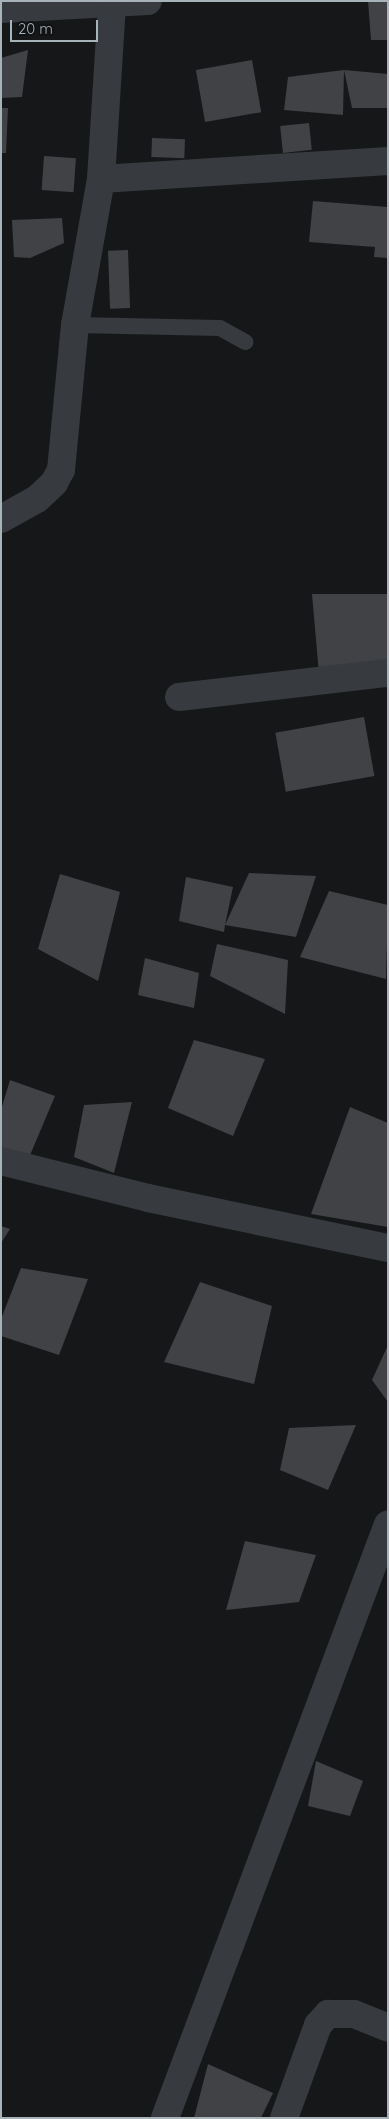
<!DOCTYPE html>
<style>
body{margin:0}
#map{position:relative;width:389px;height:2119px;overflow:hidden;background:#161719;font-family:Quicksand,sans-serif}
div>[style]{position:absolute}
.building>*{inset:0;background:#404246;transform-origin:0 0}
.lane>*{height:16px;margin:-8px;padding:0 8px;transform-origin:8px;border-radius:8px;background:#373a3e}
.street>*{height:28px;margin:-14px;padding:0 14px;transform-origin:14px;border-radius:14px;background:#373a3e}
span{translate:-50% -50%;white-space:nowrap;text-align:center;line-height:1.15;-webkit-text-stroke:5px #111214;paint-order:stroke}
.frame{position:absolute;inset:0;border:2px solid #a8b2b9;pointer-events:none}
.scale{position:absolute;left:10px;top:20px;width:88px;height:22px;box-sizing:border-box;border:2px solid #a8b2b9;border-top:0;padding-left:6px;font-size:15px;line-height:18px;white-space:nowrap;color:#a8b2b9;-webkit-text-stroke:4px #111214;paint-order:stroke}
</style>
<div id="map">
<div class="building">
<div style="clip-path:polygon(368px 1px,388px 1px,388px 40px,371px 40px)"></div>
<div style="clip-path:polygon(28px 50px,22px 97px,1px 98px,1px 58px)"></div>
<div style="left:252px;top:60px;width:53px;height:57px;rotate:80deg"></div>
<div style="clip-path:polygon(344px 70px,388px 74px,388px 108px,352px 108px)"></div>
<div style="clip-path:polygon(344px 70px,343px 115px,284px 110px,288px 77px)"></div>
<div style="clip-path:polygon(1px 108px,8px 108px,6px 153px,1px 153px)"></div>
<div style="left:309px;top:123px;width:27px;height:29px;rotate:84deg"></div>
<div style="left:152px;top:138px;width:33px;height:19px;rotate:2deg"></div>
<div style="left:44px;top:156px;width:32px;height:34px;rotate:4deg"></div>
<div style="clip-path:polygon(313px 201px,388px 207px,388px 258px,374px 257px,375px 247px,309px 242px)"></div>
<div style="clip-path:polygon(62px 218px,64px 243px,30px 258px,14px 257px,12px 220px)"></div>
<div style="left:128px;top:250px;width:58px;height:20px;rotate:88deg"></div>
<div style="clip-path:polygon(312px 594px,388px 594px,388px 660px,319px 674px)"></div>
<div style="left:364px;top:717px;width:60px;height:90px;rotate:80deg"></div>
<div style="clip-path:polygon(249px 873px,316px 876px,296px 937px,225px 925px,224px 932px,179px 921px,186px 877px,233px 887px,225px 925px)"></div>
<div style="clip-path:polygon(60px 874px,120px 892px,98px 981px,38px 949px)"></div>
<div style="clip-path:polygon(329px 891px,388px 905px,386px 979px,300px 957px)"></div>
<div style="clip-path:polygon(217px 944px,288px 960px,285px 1014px,210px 976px)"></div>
<div style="clip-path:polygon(145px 958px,199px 973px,194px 1008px,138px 995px)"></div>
<div style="clip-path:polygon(194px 1040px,265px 1059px,233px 1136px,168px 1108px)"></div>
<div style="clip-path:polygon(10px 1080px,55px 1096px,28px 1160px,1px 1149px,1px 1110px)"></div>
<div style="clip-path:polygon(132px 1102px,114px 1173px,74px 1157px,84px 1105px)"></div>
<div style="clip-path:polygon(350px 1107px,388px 1123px,388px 1227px,311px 1214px)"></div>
<div style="clip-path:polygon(1px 1226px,10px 1229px,1px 1243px)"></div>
<div style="clip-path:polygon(21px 1268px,88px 1279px,59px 1355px,1px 1336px,1px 1319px)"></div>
<div style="clip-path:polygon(200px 1282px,272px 1306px,254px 1384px,164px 1362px)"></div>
<div style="clip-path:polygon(388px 1345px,388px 1402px,372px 1380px)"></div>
<div style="clip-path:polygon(356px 1425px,328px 1490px,280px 1470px,289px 1428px)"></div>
<div style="clip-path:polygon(245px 1541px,316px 1555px,299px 1602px,226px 1610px)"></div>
<div style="clip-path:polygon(316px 1761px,363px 1781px,350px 1816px,308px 1806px)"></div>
<div style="clip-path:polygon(208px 2064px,273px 2093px,261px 2118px,194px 2118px)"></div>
</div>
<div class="lane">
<div style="left:75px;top:325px;width:145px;rotate:1.2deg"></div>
<div style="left:220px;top:328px;width:29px;rotate:29deg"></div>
</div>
<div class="street">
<div style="left:1px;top:9px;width:147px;rotate:-3.1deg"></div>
<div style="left:101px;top:179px;width:288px;rotate:-3.6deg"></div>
<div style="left:1px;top:519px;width:41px;rotate:-29.1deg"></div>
<div style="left:37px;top:499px;width:23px;rotate:-43deg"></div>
<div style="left:54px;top:483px;width:15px;rotate:-62deg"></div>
<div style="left:61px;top:470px;width:146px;rotate:-84.5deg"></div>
<div style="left:75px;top:325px;width:148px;rotate:-79.9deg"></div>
<div style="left:101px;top:179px;width:175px;rotate:-86.4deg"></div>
<div style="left:179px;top:697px;width:210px;rotate:-6.6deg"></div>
<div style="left:1px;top:1161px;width:152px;rotate:14.1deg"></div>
<div style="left:148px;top:1198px;width:245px;rotate:11.8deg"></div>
<div style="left:165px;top:2118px;width:634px;rotate:-69.42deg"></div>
<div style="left:284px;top:2118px;width:99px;rotate:-69.9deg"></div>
<div style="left:318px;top:2025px;width:15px;rotate:-48deg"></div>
<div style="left:328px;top:2014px;width:26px"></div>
<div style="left:354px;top:2014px;width:37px;rotate:22deg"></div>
</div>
<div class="frame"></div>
<div class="scale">20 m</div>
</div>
